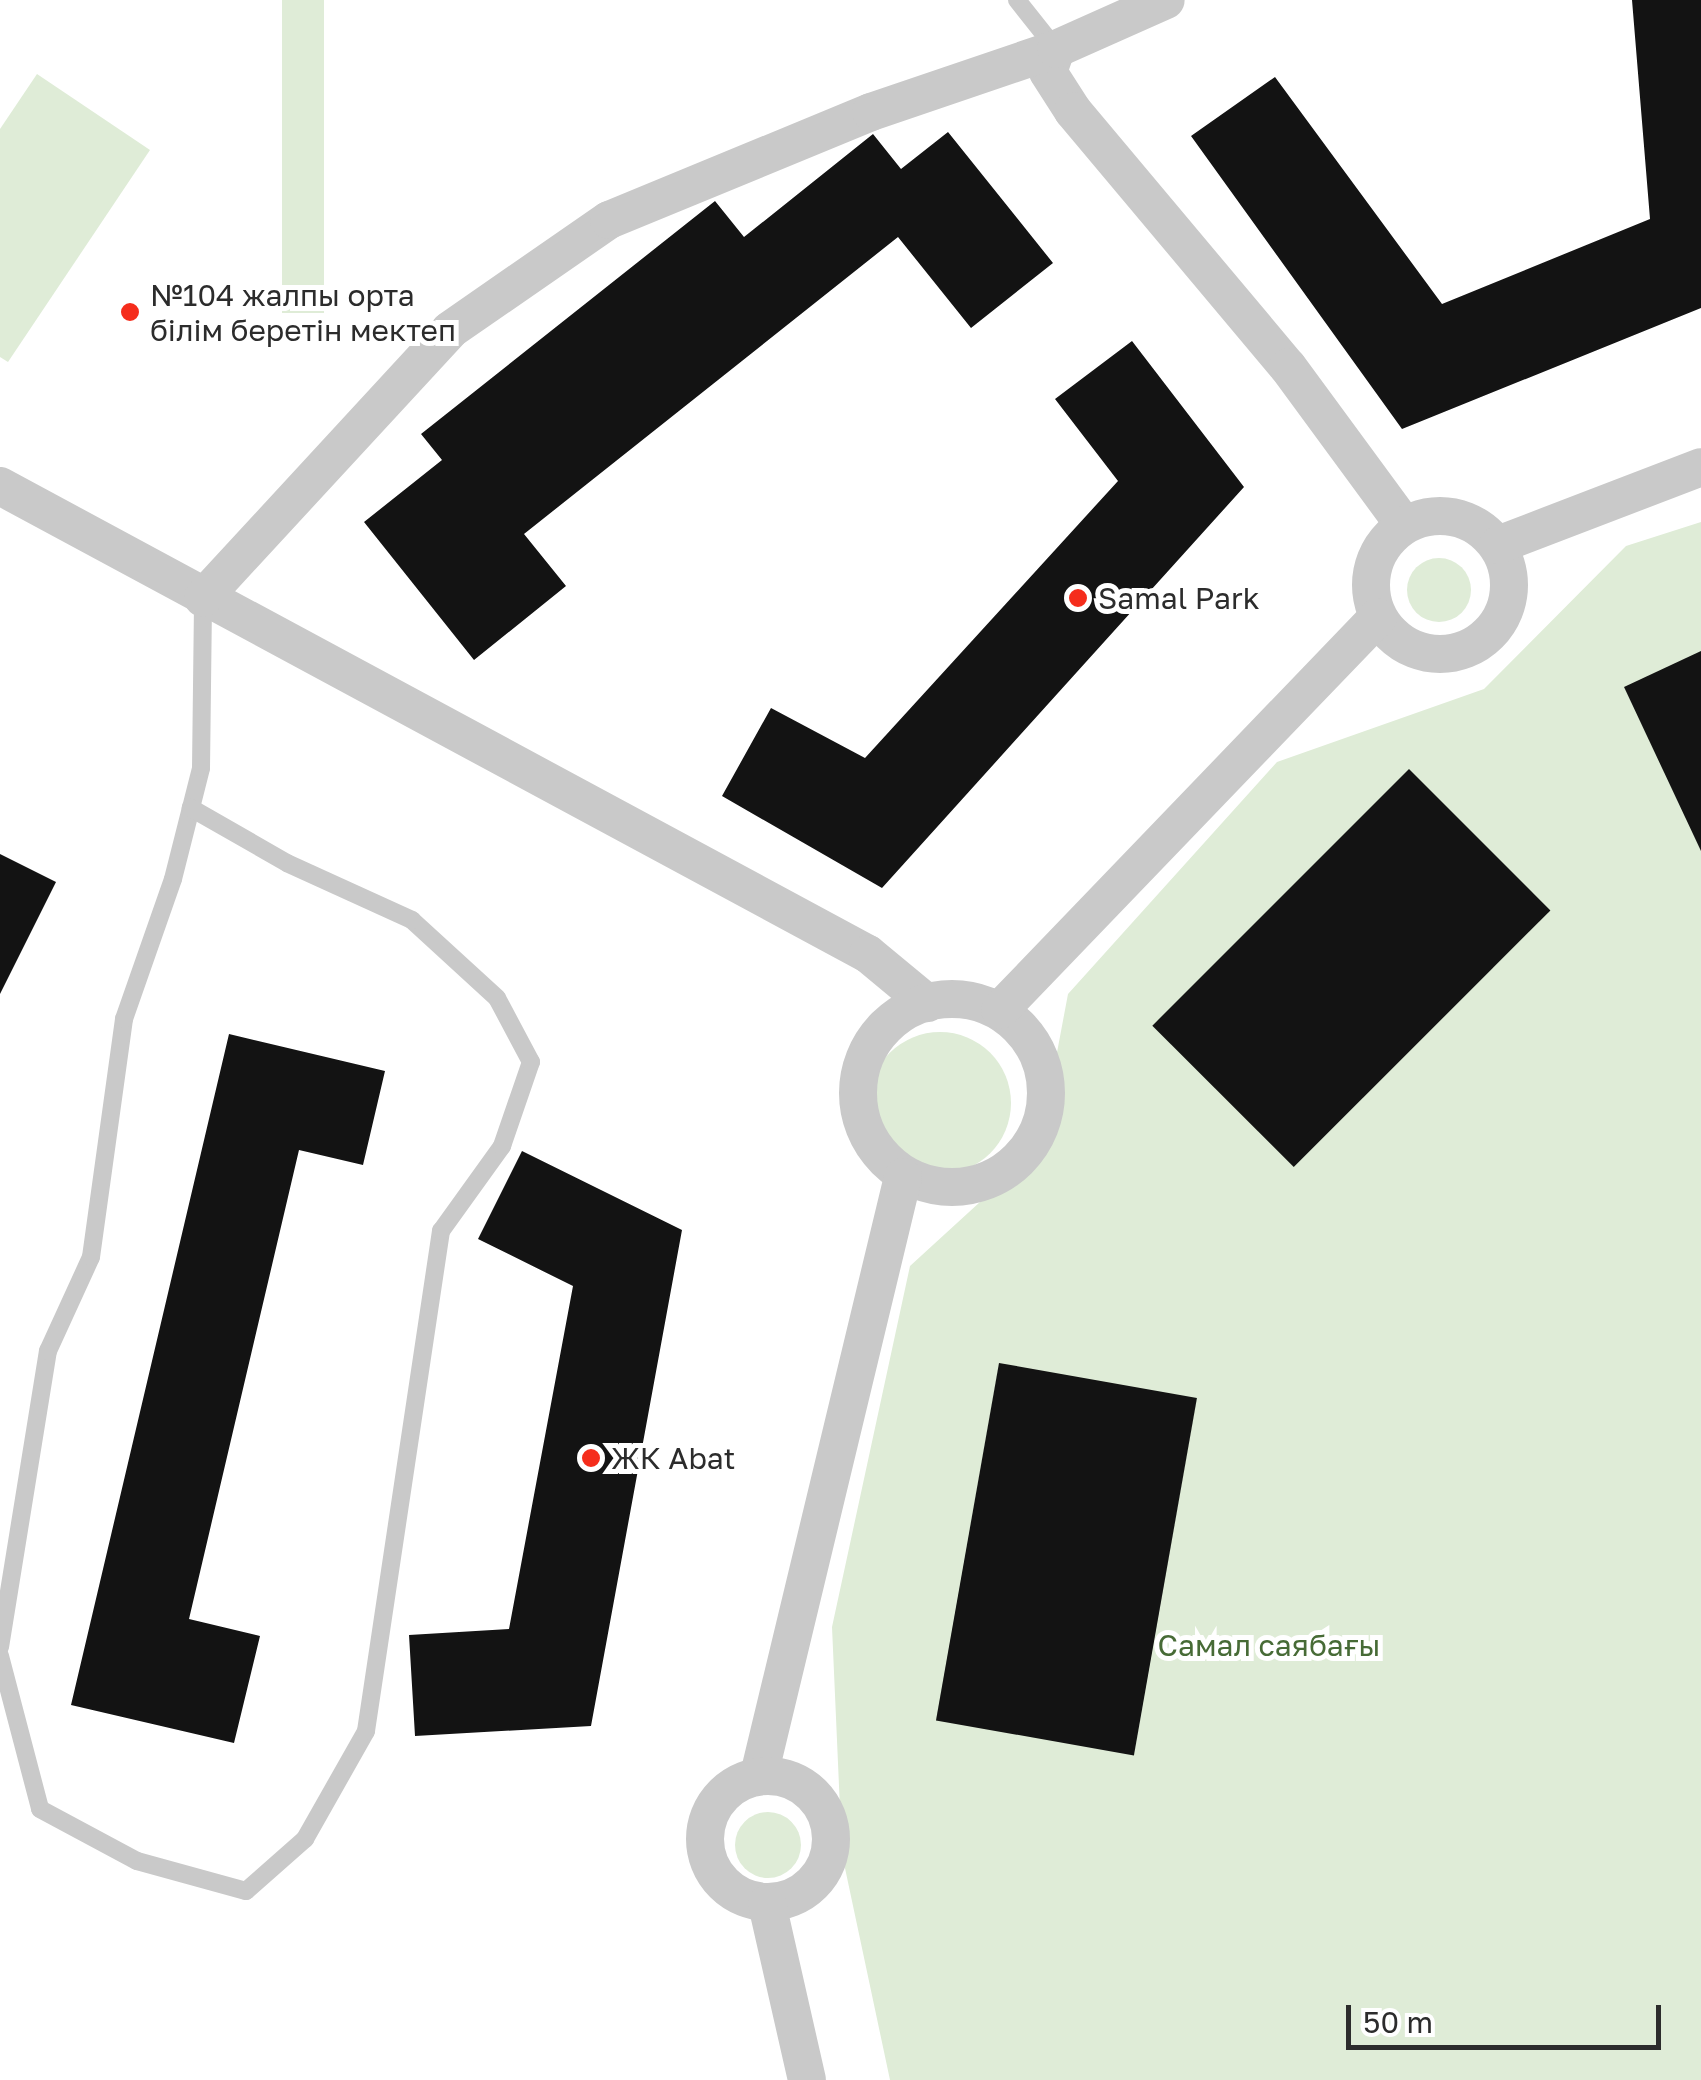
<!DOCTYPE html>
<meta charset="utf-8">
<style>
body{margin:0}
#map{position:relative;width:1701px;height:2080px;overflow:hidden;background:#fff;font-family:"Golos Text",sans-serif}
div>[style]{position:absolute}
.green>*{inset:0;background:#dfecd7;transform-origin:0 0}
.round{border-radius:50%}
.building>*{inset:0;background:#131313;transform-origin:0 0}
.lane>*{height:18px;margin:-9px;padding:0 9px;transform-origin:9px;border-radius:9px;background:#c9c9c9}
.street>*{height:38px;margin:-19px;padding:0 19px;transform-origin:19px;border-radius:19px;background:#c9c9c9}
.street>.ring{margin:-19px;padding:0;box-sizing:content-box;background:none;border:38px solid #c9c9c9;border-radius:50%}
.dots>*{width:28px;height:28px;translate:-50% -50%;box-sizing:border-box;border:5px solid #fff;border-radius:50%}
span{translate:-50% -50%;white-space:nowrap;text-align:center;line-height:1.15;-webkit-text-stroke:10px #fff;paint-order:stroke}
.poi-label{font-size:30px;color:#2c2c2c}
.left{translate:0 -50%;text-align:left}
.park-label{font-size:30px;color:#476b36}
.scale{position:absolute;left:1346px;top:2005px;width:315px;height:45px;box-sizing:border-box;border:5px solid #2c2c2c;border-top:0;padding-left:12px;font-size:30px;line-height:35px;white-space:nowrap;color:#2c2c2c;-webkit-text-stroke:8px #fff;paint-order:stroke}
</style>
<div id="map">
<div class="green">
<div style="left:282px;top:0;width:42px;height:313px"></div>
<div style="clip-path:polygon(37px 74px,150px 150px,8px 362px,0 357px,0 129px)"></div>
<div style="clip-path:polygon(1701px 522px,1701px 2080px,890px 2080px,842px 1854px,832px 1627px,910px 1266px,1039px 1148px,1068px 994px,1277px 762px,1484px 689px,1626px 546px)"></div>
<div class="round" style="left:1407px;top:558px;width:64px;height:64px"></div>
<div class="round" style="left:869px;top:1032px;width:142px;height:142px"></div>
<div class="round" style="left:735px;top:1812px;width:66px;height:66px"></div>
</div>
<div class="building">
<div style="clip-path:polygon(1632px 0,1701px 0,1701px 308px,1402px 429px,1191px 136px,1275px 77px,1442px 304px,1650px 219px)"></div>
<div style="clip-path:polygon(948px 132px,1053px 263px,971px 328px,898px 237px,524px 534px,566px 586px,474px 660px,364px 522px,442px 460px,421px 434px,715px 201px,744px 237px,873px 134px,901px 169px)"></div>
<div style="clip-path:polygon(1132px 341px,1244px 487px,882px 888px,722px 796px,771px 708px,865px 758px,1118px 481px,1055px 399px)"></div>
<div style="clip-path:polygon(1701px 651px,1701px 851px,1624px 687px)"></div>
<div style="left:1409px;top:769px;width:200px;height:363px;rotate:45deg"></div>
<div style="clip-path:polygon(0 854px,56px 882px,0 994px)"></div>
<div style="clip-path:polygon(229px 1034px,385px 1071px,363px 1165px,299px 1150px,189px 1619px,260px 1636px,234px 1743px,71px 1705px)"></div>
<div style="clip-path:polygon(522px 1151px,682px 1230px,591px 1726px,415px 1736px,409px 1635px,509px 1629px,573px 1286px,478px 1239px)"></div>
<div style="left:999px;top:1363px;width:201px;height:363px;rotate:10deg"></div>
</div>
<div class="lane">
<div style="left:1017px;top:0;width:63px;rotate:51.5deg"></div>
<div style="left:0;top:1647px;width:300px;rotate:-80.8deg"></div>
<div style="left:48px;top:1351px;width:103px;rotate:-65.4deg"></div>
<div style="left:91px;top:1257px;width:240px;rotate:-82.1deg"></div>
<div style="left:124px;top:1019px;width:148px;rotate:-70.7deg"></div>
<div style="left:173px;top:879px;width:114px;rotate:-75.8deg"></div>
<div style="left:201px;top:768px;width:170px;rotate:-89.3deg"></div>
<div style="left:0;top:1656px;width:158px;rotate:75.3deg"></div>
<div style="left:40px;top:1809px;width:110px;rotate:28.2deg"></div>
<div style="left:137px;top:1861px;width:113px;rotate:15.4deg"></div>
<div style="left:246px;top:1891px;width:79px;rotate:-41.4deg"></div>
<div style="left:305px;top:1839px;width:124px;rotate:-60.5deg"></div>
<div style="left:366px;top:1731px;width:506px;rotate:-81.47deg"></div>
<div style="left:441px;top:1231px;width:105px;rotate:-54.3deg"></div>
<div style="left:502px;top:1146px;width:89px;rotate:-71deg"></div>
<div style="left:531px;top:1062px;width:72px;rotate:-118deg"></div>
<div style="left:497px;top:998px;width:115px;rotate:-137.5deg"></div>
<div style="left:412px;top:920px;width:137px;rotate:-155.5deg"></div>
<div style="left:287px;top:863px;width:111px;rotate:-150.2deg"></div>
</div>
<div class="street">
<div style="left:1056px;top:49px;width:24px;rotate:109deg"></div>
<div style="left:1048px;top:72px;width:46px;rotate:57.3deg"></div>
<div style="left:1073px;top:111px;width:334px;rotate:50deg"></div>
<div style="left:1288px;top:367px;width:196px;rotate:53.7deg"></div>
<div style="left:0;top:486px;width:986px;rotate:28.33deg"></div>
<div style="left:868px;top:954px;width:77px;rotate:39.7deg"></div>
<div class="ring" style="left:1371px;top:516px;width:100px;height:100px"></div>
<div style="left:1498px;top:545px;width:217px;rotate:-21deg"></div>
<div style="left:203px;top:598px;width:364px;rotate:-47.3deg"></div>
<div style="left:450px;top:330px;width:193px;rotate:-34.7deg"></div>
<div style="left:609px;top:220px;width:283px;rotate:-22.4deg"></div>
<div style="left:871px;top:112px;width:195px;rotate:-18.8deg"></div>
<div style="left:1056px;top:49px;width:120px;rotate:-24deg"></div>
<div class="ring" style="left:858px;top:999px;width:150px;height:150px"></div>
<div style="left:1000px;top:1010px;width:545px;rotate:-46.11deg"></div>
<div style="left:759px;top:1775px;width:615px;rotate:-76.46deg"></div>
<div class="ring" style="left:705px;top:1776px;width:88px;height:88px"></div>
<div style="left:767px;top:1904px;width:180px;rotate:77.2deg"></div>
</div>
<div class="dots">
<div style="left:130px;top:312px;background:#f52d1c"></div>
<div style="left:1078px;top:598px;background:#f52d1c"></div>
<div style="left:591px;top:1458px;background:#f52d1c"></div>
</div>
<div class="poi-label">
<span class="left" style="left:150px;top:312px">№104 жалпы орта<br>білім беретін мектеп</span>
<span class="left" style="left:1098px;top:598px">Samal Park</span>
<span class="left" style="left:611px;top:1458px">ЖК Abat</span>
</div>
<div class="park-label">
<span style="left:1269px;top:1645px">Самал саябағы</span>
</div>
<div class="scale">50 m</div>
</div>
